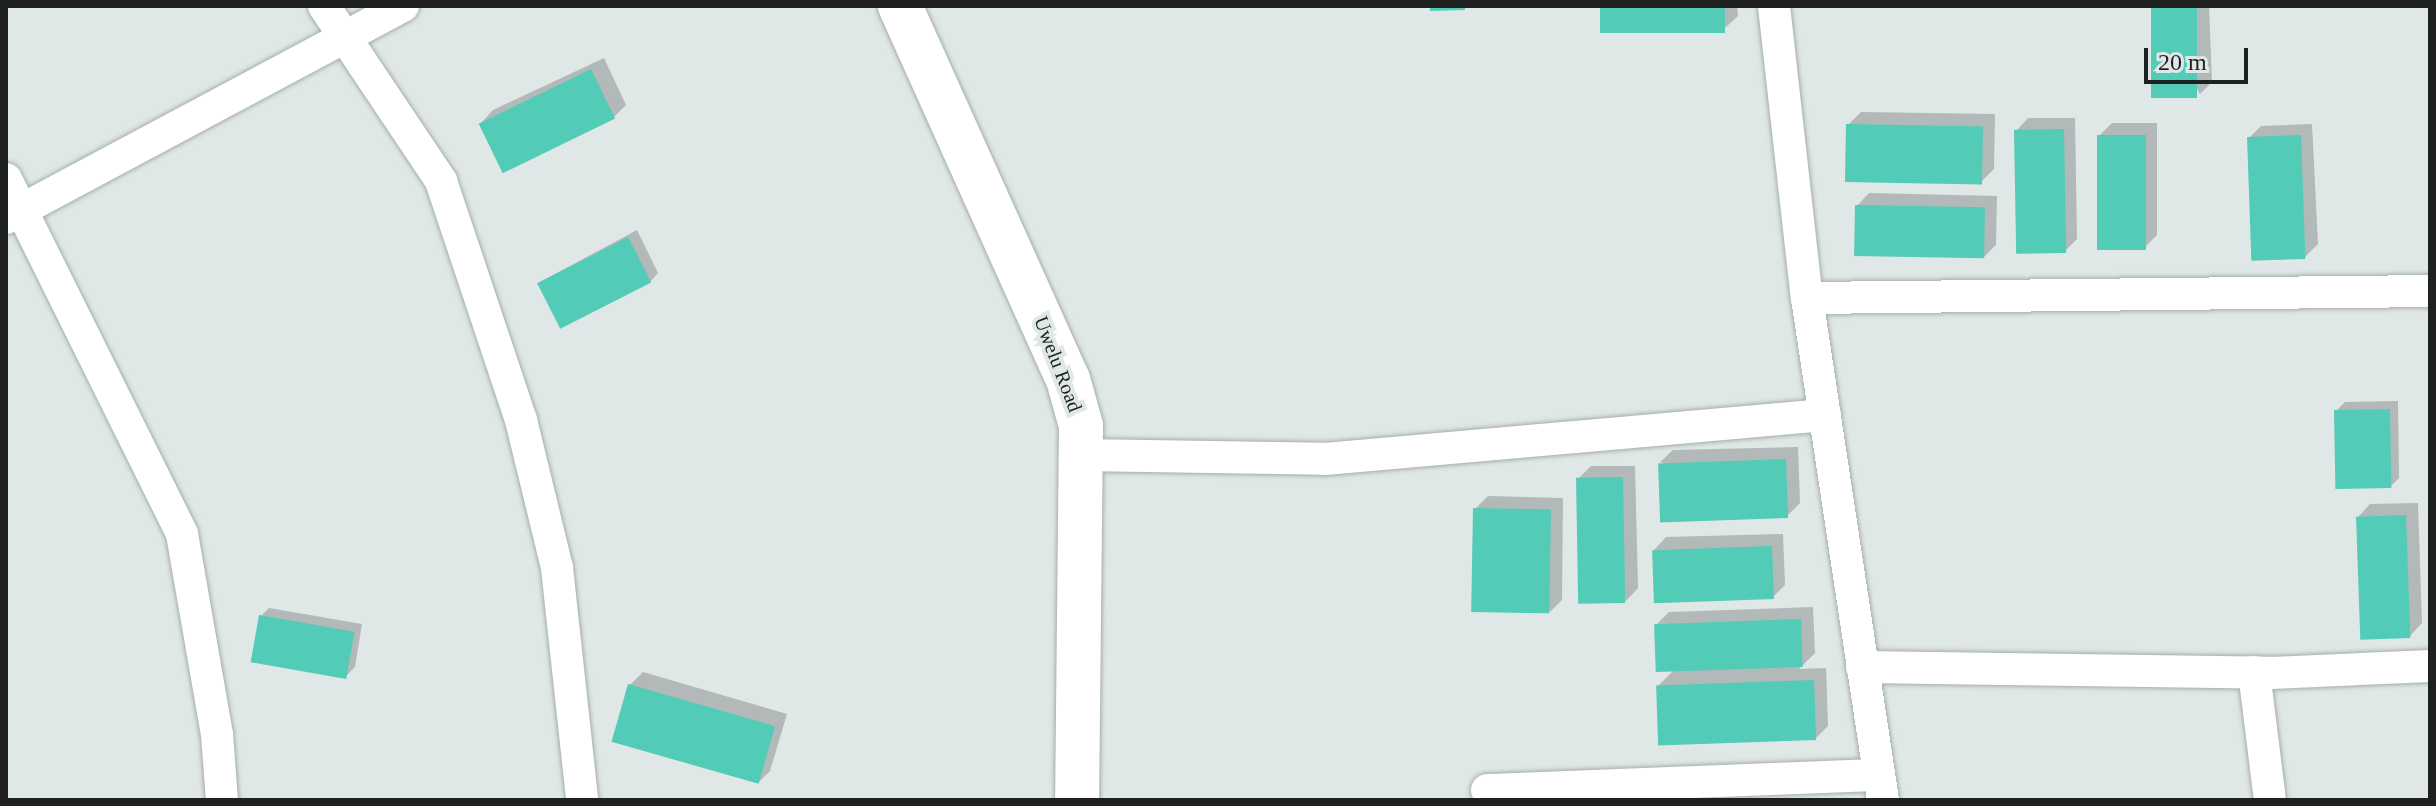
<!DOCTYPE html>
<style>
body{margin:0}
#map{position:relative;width:2436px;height:806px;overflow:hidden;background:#dfe8e6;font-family:Georgia,serif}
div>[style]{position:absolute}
.shadow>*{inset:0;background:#0003}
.building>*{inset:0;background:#52cbb7;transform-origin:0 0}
.roads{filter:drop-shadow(0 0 2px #a6aeac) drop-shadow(0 0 2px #a6aeac)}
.street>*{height:32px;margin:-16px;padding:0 16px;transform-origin:16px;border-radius:16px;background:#fff}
.secondary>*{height:44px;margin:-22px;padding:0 22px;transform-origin:22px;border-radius:22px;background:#fff}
span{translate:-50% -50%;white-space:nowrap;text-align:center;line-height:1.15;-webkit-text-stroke:8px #dfe8e6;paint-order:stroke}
.street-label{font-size:20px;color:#1e2120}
.frame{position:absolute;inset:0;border:8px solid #1e2120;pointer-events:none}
.scale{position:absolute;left:2144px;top:48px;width:104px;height:36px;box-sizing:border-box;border:4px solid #1e2120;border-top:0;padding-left:10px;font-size:24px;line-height:28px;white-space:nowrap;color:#1e2120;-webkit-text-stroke:6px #dfe8e6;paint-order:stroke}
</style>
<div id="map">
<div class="shadow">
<div style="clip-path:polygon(1602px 6px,1737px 6px,1738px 16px,1725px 28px)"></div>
<div style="clip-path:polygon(2153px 6px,2209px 6px,2212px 82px,2200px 94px)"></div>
<div style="clip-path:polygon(604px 58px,626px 105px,613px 118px,481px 123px,493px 110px)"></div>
<div style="clip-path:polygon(1861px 112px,1995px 114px,1994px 169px,1981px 182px,1848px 125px)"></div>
<div style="clip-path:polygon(2028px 118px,2075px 118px,2077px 239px,2065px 251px,2016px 131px)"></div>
<div style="clip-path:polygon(2112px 123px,2157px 123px,2157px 235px,2144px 248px,2099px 136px)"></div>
<div style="clip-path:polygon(2312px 124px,2318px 244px,2305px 257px,2249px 138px,2261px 126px)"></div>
<div style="clip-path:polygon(1869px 193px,1997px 196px,1996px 245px,1983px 258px,1857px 206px)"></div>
<div style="clip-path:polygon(637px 230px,658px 273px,650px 282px,540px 282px)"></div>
<div style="clip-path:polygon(2398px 401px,2399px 478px,2391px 486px,2336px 411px,2345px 402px)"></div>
<div style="clip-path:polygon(1798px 447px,1800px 503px,1787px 516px,1660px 462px,1673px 450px)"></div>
<div style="clip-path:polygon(1591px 466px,1635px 466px,1638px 588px,1626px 601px,1578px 479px)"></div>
<div style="clip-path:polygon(1488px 496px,1563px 498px,1562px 600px,1550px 612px,1475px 509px)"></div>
<div style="clip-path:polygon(2418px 503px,2422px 623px,2410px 636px,2358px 517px,2370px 504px)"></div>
<div style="clip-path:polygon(1783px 534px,1785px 585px,1773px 597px,1654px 550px,1666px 537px)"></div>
<div style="clip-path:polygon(1813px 607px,1815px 653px,1799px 669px,1826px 668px,1828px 726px,1816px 738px,1658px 686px,1674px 670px,1656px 625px,1669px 612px)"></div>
<div style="clip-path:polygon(269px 608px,362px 624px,355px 667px,346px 676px,261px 616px)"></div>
<div style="clip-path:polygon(643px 672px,787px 714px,770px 771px,758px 783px,614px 741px,630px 685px)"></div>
</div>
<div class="building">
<div style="clip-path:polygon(1430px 6px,1465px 6px,1465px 10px,1430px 11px)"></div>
<div style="left:1600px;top:6px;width:125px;height:27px"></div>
<div style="left:2151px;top:6px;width:46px;height:92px"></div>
<div style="left:591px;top:69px;width:55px;height:125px;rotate:64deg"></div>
<div style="left:1846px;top:124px;width:137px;height:58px;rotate:1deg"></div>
<div style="left:2064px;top:129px;width:124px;height:50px;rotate:89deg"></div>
<div style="left:2097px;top:135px;width:49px;height:115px"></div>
<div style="left:2301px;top:135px;width:124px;height:54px;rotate:88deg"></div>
<div style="left:1855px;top:205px;width:130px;height:51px;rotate:1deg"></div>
<div style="left:628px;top:237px;width:51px;height:102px;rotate:63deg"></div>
<div style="left:2390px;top:409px;width:79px;height:56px;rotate:89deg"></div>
<div style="left:1786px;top:459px;width:59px;height:128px;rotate:88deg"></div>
<div style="left:1623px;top:477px;width:126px;height:47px;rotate:89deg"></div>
<div style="left:1473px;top:508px;width:78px;height:104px;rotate:1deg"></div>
<div style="left:2406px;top:515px;width:123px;height:50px;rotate:88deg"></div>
<div style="left:1772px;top:546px;width:53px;height:120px;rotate:88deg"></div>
<div style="left:259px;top:615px;width:97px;height:48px;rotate:10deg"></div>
<div style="left:1801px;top:619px;width:48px;height:147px;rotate:88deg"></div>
<div style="left:1814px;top:680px;width:60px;height:158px;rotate:88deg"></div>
<div style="left:628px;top:684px;width:153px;height:60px;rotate:16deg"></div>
</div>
<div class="roads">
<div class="street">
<div style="left:324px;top:6px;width:211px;rotate:56.2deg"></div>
<div style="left:441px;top:181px;width:252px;rotate:71.5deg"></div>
<div style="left:521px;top:420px;width:152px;rotate:76.3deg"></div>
<div style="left:557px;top:568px;width:233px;rotate:83.8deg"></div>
<div style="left:1774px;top:6px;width:294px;rotate:83.6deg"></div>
<div style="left:1807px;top:298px;width:508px;rotate:81.39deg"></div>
<div style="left:6px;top:179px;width:396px;rotate:63.6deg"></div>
<div style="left:182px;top:534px;width:203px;rotate:80.1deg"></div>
<div style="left:217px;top:734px;width:66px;rotate:85.7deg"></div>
<div style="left:6px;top:218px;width:450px;rotate:-28.1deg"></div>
<div style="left:1807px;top:298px;width:623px;rotate:-0.64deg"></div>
<div style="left:1081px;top:455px;width:244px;rotate:0.9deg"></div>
<div style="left:1325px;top:459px;width:502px;rotate:-5.03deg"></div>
<div style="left:1862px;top:667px;width:409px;rotate:0.8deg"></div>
<div style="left:2271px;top:673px;width:159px;rotate:-2.5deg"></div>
<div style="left:2254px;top:672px;width:129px;rotate:82.9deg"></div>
<div style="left:1487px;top:790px;width:392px;rotate:-2.2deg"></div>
</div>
<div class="secondary">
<div style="left:900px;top:6px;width:409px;rotate:65.8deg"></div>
<div style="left:1068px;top:379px;width:49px;rotate:74.5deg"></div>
<div style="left:1081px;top:426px;width:374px;rotate:90.6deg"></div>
</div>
</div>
<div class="street-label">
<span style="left:1058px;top:364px;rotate:69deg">Uwelu Road</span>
</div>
<div class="frame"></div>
<div class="scale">20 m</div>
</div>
